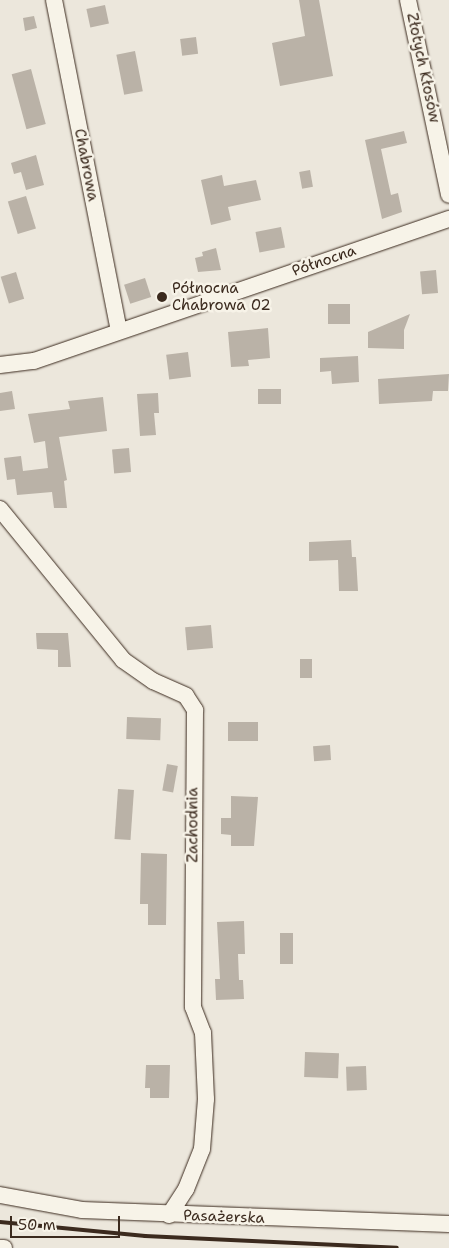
<!DOCTYPE html>
<meta charset="utf-8">
<style>
body{margin:0}
#map{position:relative;width:449px;height:1248px;overflow:hidden;background:#ece7dc;font-family:"Shantell Sans",sans-serif}
div>[style]{position:absolute}
.building>*{inset:0;background:#bab2a7;transform-origin:0 0}
.roads{filter:drop-shadow(0 0 1px #3b2a1e) drop-shadow(0 0 1px #3b2a1e)}
.minor>*{height:16px;margin:-8px;padding:0 8px;transform-origin:8px;border-radius:8px;background:#f7f3e8}
.rail>*{height:4px;margin:-2px;padding:0 2px;transform-origin:2px;border-radius:2px;background:#3b2a1e}
.dots>*{width:14px;height:14px;translate:-50% -50%;box-sizing:border-box;border:2px solid #f7f3e8;border-radius:50%}
span{translate:-50% -50%;white-space:nowrap;text-align:center;line-height:1.15;-webkit-text-stroke:5px #f7f3e8;paint-order:stroke}
.street-label{font-size:15px;color:#3b2a1e}
.poi-label{font-size:15px;color:#3b2a1e}
.left{translate:0 -50%;text-align:left}
.scale{position:absolute;left:10px;top:1216px;width:110px;height:22px;box-sizing:border-box;border:2px solid #3b2a1e;border-top:0;padding-left:6px;font-size:15px;line-height:18px;white-space:nowrap;color:#3b2a1e;-webkit-text-stroke:4px #f7f3e8;paint-order:stroke}
</style>
<div id="map">
<div class="building">
<div style="clip-path:polygon(299px 0,319px 0,333px 76px,280px 86px,272px 43px,305px 36px)"></div>
<div style="left:105px;top:5px;width:19px;height:19px;rotate:78deg"></div>
<div style="clip-path:polygon(34px 16px,37px 28px,25px 31px,23px 18px)"></div>
<div style="left:196px;top:37px;width:17px;height:16px;rotate:83deg"></div>
<div style="left:135px;top:51px;width:41px;height:19px;rotate:79deg"></div>
<div style="left:31px;top:69px;width:57px;height:20px;rotate:75deg"></div>
<div style="clip-path:polygon(404px 131px,407px 143px,381px 149px,391px 195px,398px 193px,402px 212px,382px 219px,365px 140px)"></div>
<div style="clip-path:polygon(36px 155px,44px 185px,26px 190px,21px 172px,14px 174px,11px 163px)"></div>
<div style="left:310px;top:170px;width:17px;height:11px;rotate:80deg"></div>
<div style="clip-path:polygon(222px 175px,224px 186px,256px 180px,261px 200px,228px 207px,231px 220px,211px 225px,201px 180px)"></div>
<div style="left:26px;top:196px;width:34px;height:19px;rotate:73deg"></div>
<div style="left:281px;top:227px;width:21px;height:26px;rotate:79deg"></div>
<div style="clip-path:polygon(216px 248px,221px 270px,198px 272px,195px 258px,203px 256px,202px 252px)"></div>
<div style="left:436px;top:270px;width:23px;height:16px;rotate:85deg"></div>
<div style="left:16px;top:272px;width:28px;height:16px;rotate:73deg"></div>
<div style="left:145px;top:278px;width:20px;height:22px;rotate:72deg"></div>
<div style="left:328px;top:304px;width:22px;height:20px"></div>
<div style="clip-path:polygon(410px 314px,404px 330px,404px 349px,368px 348px,368px 332px)"></div>
<div style="clip-path:polygon(268px 328px,270px 358px,248px 360px,249px 366px,231px 367px,228px 332px)"></div>
<div style="left:188px;top:352px;width:25px;height:22px;rotate:83deg"></div>
<div style="clip-path:polygon(358px 356px,359px 382px,332px 384px,331px 371px,320px 372px,320px 358px)"></div>
<div style="clip-path:polygon(449px 374px,448px 391px,433px 391px,432px 401px,379px 404px,378px 379px)"></div>
<div style="left:281px;top:389px;width:15px;height:23px;rotate:90deg"></div>
<div style="clip-path:polygon(12px 391px,15px 409px,0 411px,0 393px)"></div>
<div style="clip-path:polygon(158px 393px,159px 413px,154px 413px,156px 435px,140px 436px,137px 394px)"></div>
<div style="clip-path:polygon(103px 397px,107px 431px,59px 437px,67px 480px,64px 481px,67px 508px,54px 508px,52px 492px,17px 495px,15px 479px,7px 480px,4px 458px,21px 456px,23px 471px,48px 468px,45px 441px,34px 443px,28px 414px,70px 409px,68px 401px)"></div>
<div style="left:129px;top:448px;width:24px;height:17px;rotate:85deg"></div>
<div style="clip-path:polygon(351px 540px,352px 557px,356px 557px,358px 591px,339px 591px,338px 560px,309px 561px,309px 542px)"></div>
<div style="left:211px;top:625px;width:23px;height:26px;rotate:85deg"></div>
<div style="clip-path:polygon(36px 633px,68px 633px,71px 667px,58px 667px,58px 650px,37px 649px)"></div>
<div style="left:300px;top:659px;width:12px;height:19px"></div>
<div style="left:127px;top:717px;width:34px;height:22px;rotate:2deg"></div>
<div style="left:258px;top:722px;width:19px;height:30px;rotate:90deg"></div>
<div style="left:330px;top:745px;width:15px;height:17px;rotate:86deg"></div>
<div style="left:167px;top:764px;width:11px;height:27px;rotate:10deg"></div>
<div style="left:118px;top:789px;width:16px;height:50px;rotate:4deg"></div>
<div style="clip-path:polygon(231px 796px,258px 797px,254px 846px,231px 846px,231px 835px,221px 834px,221px 818px,231px 818px)"></div>
<div style="clip-path:polygon(141px 853px,167px 854px,166px 925px,148px 925px,148px 904px,140px 904px)"></div>
<div style="clip-path:polygon(244px 921px,245px 954px,238px 954px,239px 980px,243px 980px,244px 999px,216px 1000px,215px 979px,220px 979px,217px 922px)"></div>
<div style="left:280px;top:933px;width:13px;height:31px"></div>
<div style="left:305px;top:1052px;width:34px;height:25px;rotate:2deg"></div>
<div style="clip-path:polygon(146px 1065px,170px 1065px,169px 1098px,150px 1098px,150px 1088px,145px 1088px)"></div>
<div style="left:366px;top:1066px;width:24px;height:20px;rotate:88deg"></div>
</div>
<div class="roads">
<div class="minor">
<div style="left:54px;top:0;width:336px;rotate:78.9deg"></div>
<div style="left:408px;top:0;width:199px;rotate:78.1deg"></div>
<div style="left:0;top:365px;width:34px;rotate:-7deg"></div>
<div style="left:34px;top:361px;width:439px;rotate:-18.9deg"></div>
<div style="left:0;top:509px;width:195px;rotate:50.8deg"></div>
<div style="left:123px;top:660px;width:37px;rotate:35deg"></div>
<div style="left:153px;top:681px;width:36px;rotate:24deg"></div>
<div style="left:186px;top:696px;width:17px;rotate:57deg"></div>
<div style="left:195px;top:710px;width:297px;rotate:90.4deg"></div>
<div style="left:193px;top:1007px;width:28px;rotate:69deg"></div>
<div style="left:203px;top:1033px;width:66px;rotate:87.4deg"></div>
<div style="left:206px;top:1099px;width:50px;rotate:94.6deg"></div>
<div style="left:202px;top:1149px;width:43px;rotate:111.8deg"></div>
<div style="left:186px;top:1189px;width:31px;rotate:123deg"></div>
<div style="left:0;top:1195px;width:83px;rotate:10.4deg"></div>
<div style="left:82px;top:1210px;width:367px;rotate:2.2deg"></div>
<div style="left:0;top:1248px;width:4px"></div>
</div>
</div>
<div class="rail">
<div style="left:0;top:1222px;width:146px;rotate:5.5deg"></div>
<div style="left:145px;top:1236px;width:252px;rotate:2.7deg"></div>
</div>
<div class="dots">
<div style="left:162px;top:297px;background:#3b2a1e"></div>
</div>
<div class="street-label">
<span style="left:423px;top:68px;rotate:78deg">Złotych Kłosów</span>
<span style="left:86px;top:165px;rotate:79deg">Chabrowa</span>
<span style="left:324px;top:261px;rotate:-19deg">Północna</span>
<span style="left:193px;top:825px;rotate:-90deg">Zachodnia</span>
<span style="left:224px;top:1217px;rotate:2deg">Pasażerska</span>
</div>
<div class="poi-label">
<span class="left" style="left:172px;top:297px">Północna<br>Chabrowa 02</span>
</div>
<div class="scale">50 m</div>
</div>
